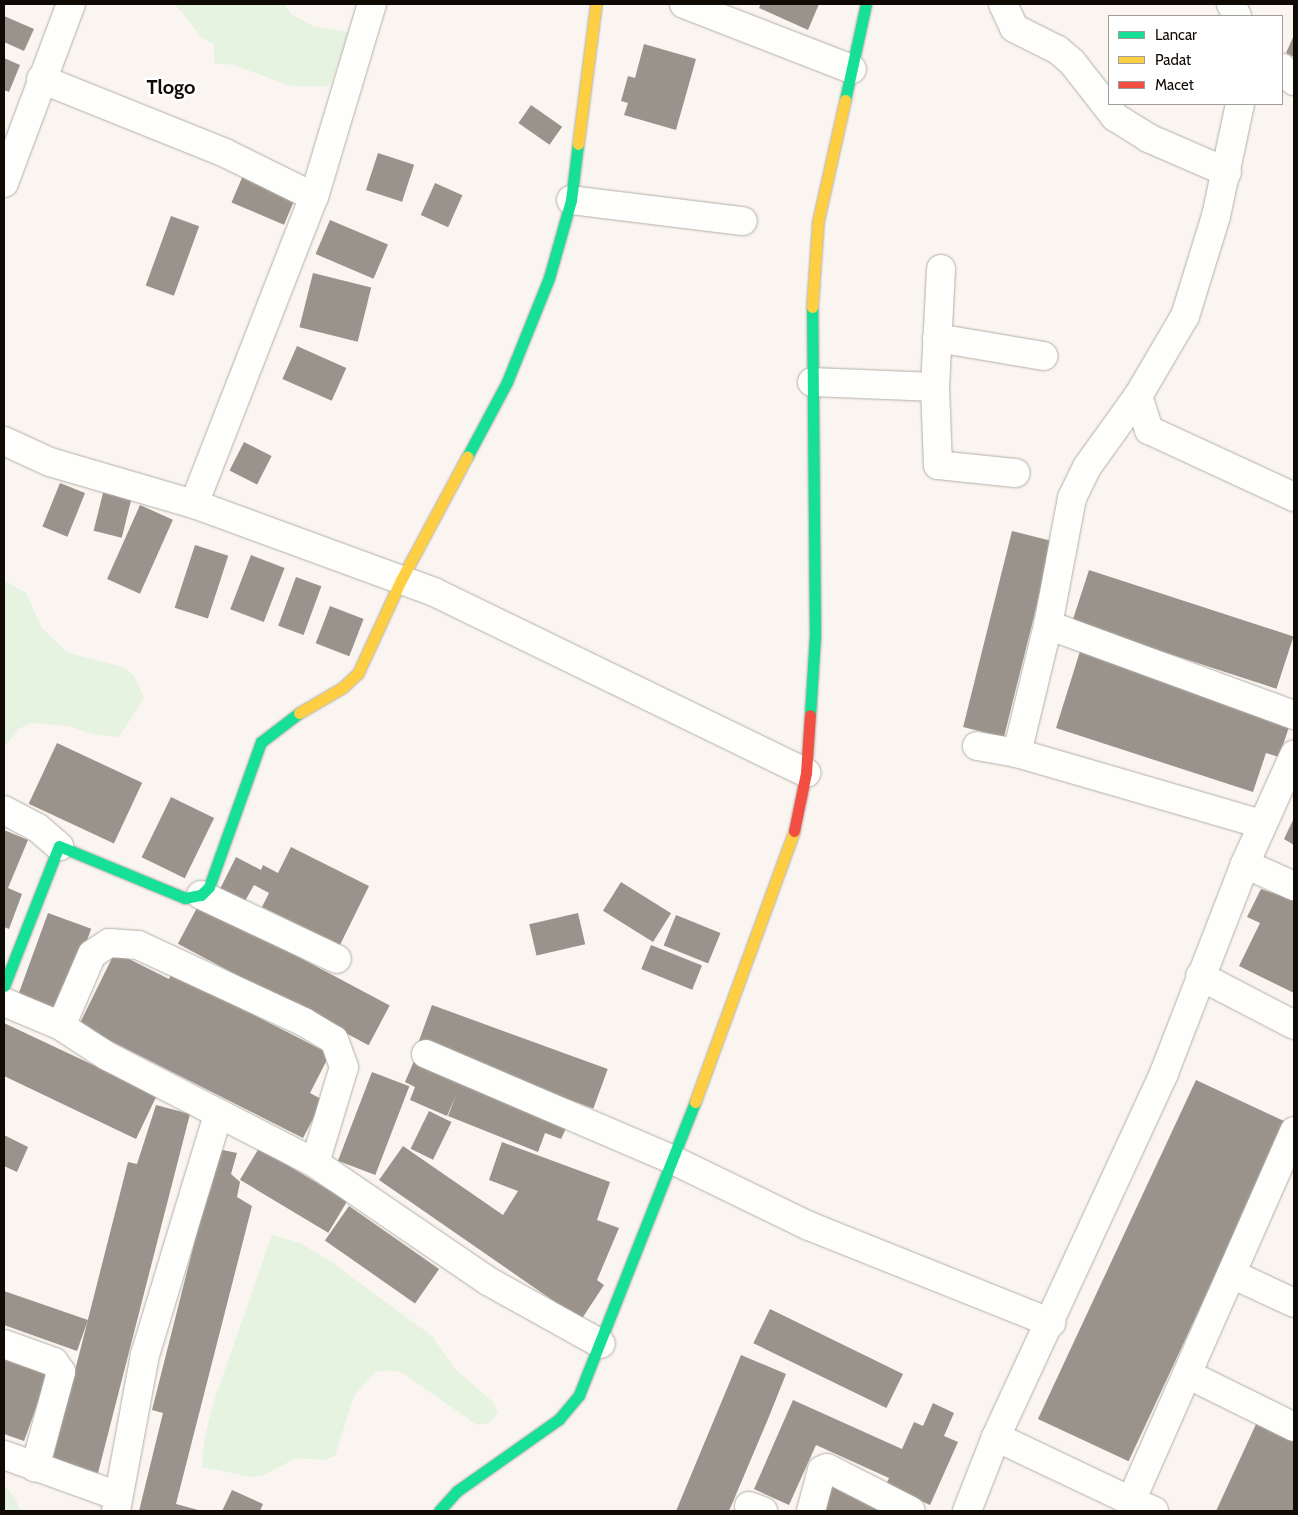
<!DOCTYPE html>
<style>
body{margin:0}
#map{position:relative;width:1298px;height:1515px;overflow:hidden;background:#faf5f0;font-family:Cabin,sans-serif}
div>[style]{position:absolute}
.green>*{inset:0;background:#e6f3e0}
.building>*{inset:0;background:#9a938b;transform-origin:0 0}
.roads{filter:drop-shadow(0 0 1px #b4aea8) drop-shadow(0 0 1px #b4aea8)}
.street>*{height:28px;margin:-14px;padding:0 14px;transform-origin:14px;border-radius:14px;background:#fefefd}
.fast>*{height:11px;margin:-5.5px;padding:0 5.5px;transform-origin:5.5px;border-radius:5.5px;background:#16e098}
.slow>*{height:11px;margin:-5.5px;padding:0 5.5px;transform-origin:5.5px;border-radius:5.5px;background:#ffcf43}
.jam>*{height:11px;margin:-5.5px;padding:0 5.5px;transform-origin:5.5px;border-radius:5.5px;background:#f24e42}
span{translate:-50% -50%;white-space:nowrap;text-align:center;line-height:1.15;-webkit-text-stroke:5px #fff;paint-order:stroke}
.quarter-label{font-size:20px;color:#100a05;font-weight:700}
.frame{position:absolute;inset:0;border:5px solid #100a05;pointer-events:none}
.legend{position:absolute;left:1108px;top:15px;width:175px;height:90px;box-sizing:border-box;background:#fff;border:1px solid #9f9d9b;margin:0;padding:6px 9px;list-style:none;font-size:15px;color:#100a05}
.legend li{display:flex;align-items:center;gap:10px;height:25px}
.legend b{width:25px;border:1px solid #9f9d9b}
</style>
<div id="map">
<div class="green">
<div style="clip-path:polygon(175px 4px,284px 4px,291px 14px,313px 26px,349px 32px,330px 86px,291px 86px,233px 65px,214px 63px,214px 44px,202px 38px)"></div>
<div style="clip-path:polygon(4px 580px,26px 593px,42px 628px,68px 653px,123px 667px,134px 676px,144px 698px,119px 737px,92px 734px,69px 726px,32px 723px,20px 728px,4px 747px)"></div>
<div style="clip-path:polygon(272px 1235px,300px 1243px,330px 1261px,432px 1336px,455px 1369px,493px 1402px,498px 1413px,490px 1423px,477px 1425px,401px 1372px,388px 1370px,375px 1372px,354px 1396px,335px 1456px,323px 1460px,296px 1458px,264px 1475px,251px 1477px,202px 1467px,204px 1440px,214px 1401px)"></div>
<div style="clip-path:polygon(4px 1484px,15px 1498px,21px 1511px,4px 1511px)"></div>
</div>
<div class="building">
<div style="clip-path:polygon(761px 4px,819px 4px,808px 30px,759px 8px)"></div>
<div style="clip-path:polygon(4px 16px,34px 29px,24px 51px,4px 42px)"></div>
<div style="clip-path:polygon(1294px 35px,1294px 57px,1286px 53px)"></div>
<div style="clip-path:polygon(644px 44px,696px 59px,676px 130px,624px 115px,628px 103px,621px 101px,628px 76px,635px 78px)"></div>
<div style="clip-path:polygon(4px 58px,20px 65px,9px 92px,4px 90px)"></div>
<div style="left:531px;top:105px;width:38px;height:22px;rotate:35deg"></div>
<div style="left:378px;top:153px;width:38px;height:39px;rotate:18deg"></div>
<div style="left:244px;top:173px;width:57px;height:32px;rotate:23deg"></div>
<div style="left:435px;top:183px;width:30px;height:35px;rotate:24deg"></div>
<div style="left:171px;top:216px;width:30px;height:74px;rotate:20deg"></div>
<div style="left:330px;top:220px;width:63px;height:37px;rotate:23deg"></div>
<div style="left:313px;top:273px;width:60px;height:56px;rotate:14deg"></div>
<div style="left:297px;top:346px;width:54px;height:36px;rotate:24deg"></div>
<div style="left:244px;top:442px;width:31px;height:32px;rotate:27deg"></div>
<div style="left:60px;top:483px;width:27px;height:47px;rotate:22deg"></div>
<div style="left:104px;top:489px;width:29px;height:43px;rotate:14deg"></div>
<div style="left:140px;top:505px;width:36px;height:81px;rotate:24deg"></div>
<div style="left:1012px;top:531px;width:42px;height:202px;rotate:14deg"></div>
<div style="left:195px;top:545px;width:35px;height:66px;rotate:18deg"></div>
<div style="left:251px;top:555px;width:36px;height:58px;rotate:21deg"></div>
<div style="left:1089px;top:570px;width:215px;height:55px;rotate:18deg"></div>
<div style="left:296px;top:577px;width:27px;height:52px;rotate:20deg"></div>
<div style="left:330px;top:606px;width:36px;height:40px;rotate:21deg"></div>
<div style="clip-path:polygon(1081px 648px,1291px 721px,1279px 757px,1266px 753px,1253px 792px,1056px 728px)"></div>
<div style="left:57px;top:743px;width:94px;height:67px;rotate:25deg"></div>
<div style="left:171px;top:797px;width:48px;height:67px;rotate:26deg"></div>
<div style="clip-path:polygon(1294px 818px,1294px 845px,1284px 839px)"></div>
<div style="clip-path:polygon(4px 830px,28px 840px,8px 888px,22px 894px,9px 929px,4px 927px)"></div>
<div style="clip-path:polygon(291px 847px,369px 886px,340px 945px,262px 907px,269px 893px,254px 885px,245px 901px,220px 889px,236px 857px,261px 870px,263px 865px,278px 873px)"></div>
<div style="left:621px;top:882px;width:59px;height:34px;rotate:32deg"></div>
<div style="clip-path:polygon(1261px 889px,1294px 900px,1294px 993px,1239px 966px,1260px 923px,1247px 917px)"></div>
<div style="left:199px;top:904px;width:216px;height:45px;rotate:28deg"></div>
<div style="left:48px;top:913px;width:46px;height:87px;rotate:20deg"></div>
<div style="left:578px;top:913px;width:32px;height:50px;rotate:77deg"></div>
<div style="left:676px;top:915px;width:48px;height:33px;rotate:22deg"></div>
<div style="left:651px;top:945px;width:55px;height:26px;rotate:22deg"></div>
<div style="clip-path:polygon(115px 952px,169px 979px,172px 973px,330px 1054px,310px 1093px,323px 1100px,303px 1138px,79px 1025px)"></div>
<div style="left:432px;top:1005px;width:187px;height:42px;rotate:20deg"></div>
<div style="clip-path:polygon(4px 1023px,157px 1095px,136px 1139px,4px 1076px)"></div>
<div style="clip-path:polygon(414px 1061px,568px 1124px,561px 1139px,545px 1133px,538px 1152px,448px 1116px,456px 1095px,447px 1116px,410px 1100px,415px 1087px,405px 1082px)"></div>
<div style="left:372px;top:1072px;width:40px;height:95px;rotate:21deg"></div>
<div style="left:1196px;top:1080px;width:100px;height:374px;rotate:25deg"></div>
<div style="clip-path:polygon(156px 1105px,190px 1114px,98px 1473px,52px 1461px,128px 1162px,137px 1164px)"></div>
<div style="left:429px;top:1111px;width:25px;height:42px;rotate:26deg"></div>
<div style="clip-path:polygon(4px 1135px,28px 1147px,17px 1172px,4px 1166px)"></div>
<div style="clip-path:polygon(502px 1142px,610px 1182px,597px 1220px,619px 1228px,597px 1280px,604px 1285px,581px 1320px,379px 1180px,403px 1146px,503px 1215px,518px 1191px,489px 1180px)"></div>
<div style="left:259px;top:1148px;width:103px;height:37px;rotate:31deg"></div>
<div style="clip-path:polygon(218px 1149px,237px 1153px,231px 1174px,240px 1182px,237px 1197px,252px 1206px,176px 1504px,202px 1511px,139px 1511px,163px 1413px,152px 1410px)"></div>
<div style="left:349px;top:1206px;width:110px;height:42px;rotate:35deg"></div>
<div style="clip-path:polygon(4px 1291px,88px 1320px,77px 1351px,4px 1325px)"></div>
<div style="left:770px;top:1309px;width:148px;height:38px;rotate:26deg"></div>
<div style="clip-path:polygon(741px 1355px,786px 1374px,768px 1419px,729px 1511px,676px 1511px)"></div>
<div style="clip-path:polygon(4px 1359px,48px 1375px,24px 1441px,4px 1434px)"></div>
<div style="clip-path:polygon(793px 1400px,902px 1449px,914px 1422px,923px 1426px,933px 1403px,954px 1413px,944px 1436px,958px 1442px,930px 1505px,886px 1485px,889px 1478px,816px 1445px,789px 1505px,754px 1489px)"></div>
<div style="clip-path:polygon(1257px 1422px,1294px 1440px,1294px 1511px,1216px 1511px)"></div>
<div style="clip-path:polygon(833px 1482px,906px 1511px,824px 1511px)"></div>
<div style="clip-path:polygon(232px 1490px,263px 1504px,260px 1511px,222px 1511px)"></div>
</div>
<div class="roads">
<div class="street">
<div style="left:684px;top:4px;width:180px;rotate:21.2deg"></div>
<div style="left:1003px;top:4px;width:26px;rotate:65deg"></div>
<div style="left:1014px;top:28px;width:49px;rotate:26.6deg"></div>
<div style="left:1058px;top:50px;width:18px;rotate:41deg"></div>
<div style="left:1072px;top:62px;width:70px;rotate:52deg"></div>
<div style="left:1115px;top:117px;width:39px;rotate:32deg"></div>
<div style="left:1148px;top:138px;width:86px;rotate:23.3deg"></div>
<div style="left:1231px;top:4px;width:13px;rotate:63deg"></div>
<div style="left:1282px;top:68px;width:18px;rotate:47deg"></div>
<div style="left:41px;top:79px;width:198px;rotate:21.9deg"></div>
<div style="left:225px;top:153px;width:99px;rotate:26.3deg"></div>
<div style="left:1240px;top:104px;width:115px;rotate:102.1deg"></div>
<div style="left:1216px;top:216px;width:105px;rotate:107.2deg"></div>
<div style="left:1185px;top:316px;width:93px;rotate:120.4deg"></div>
<div style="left:1138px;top:396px;width:87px;rotate:125.7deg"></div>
<div style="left:1087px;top:467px;width:34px;rotate:116deg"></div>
<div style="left:1072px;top:498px;width:129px;rotate:100.7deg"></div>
<div style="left:1048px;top:625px;width:132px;rotate:103.6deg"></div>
<div style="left:1017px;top:753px;width:254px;rotate:16.2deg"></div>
<div style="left:4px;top:183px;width:191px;rotate:-69.5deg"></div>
<div style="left:571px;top:200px;width:173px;rotate:7deg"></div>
<div style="left:941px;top:269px;width:118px;rotate:92.9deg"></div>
<div style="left:935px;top:387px;width:78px;rotate:87.8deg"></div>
<div style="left:938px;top:465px;width:78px;rotate:5.9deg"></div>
<div style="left:937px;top:338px;width:108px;rotate:9.6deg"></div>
<div style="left:812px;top:382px;width:123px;rotate:2.3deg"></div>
<div style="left:1138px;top:396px;width:36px;rotate:72deg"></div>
<div style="left:1149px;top:430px;width:160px;rotate:24.8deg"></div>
<div style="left:4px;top:441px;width:51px;rotate:24.5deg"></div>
<div style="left:50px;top:462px;width:150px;rotate:16.3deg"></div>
<div style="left:194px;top:504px;width:256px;rotate:20.1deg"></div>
<div style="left:434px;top:592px;width:414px;rotate:25.9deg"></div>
<div style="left:194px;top:504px;width:330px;rotate:-68.7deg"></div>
<div style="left:314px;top:197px;width:202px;rotate:-73.3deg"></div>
<div style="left:1048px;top:625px;width:262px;rotate:20.1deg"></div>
<div style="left:977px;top:746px;width:41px;rotate:9.9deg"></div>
<div style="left:4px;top:810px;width:38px;rotate:28deg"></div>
<div style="left:38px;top:828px;width:28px;rotate:41deg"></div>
<div style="left:1245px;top:864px;width:54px;rotate:24.2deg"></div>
<div style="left:201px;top:895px;width:150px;rotate:25.2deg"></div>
<div style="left:1200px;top:976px;width:106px;rotate:27.5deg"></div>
<div style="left:4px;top:1002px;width:62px;rotate:22.8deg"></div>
<div style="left:426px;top:1054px;width:269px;rotate:23.2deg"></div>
<div style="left:673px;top:1160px;width:151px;rotate:25.9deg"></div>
<div style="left:809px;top:1226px;width:261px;rotate:21.8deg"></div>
<div style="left:315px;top:1163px;width:100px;rotate:-73.2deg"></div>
<div style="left:344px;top:1067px;width:29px;rotate:-110deg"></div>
<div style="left:334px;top:1040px;width:35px;rotate:-149deg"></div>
<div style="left:304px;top:1022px;width:183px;rotate:-155.1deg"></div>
<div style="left:138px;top:945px;width:29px;rotate:-176deg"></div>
<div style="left:109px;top:943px;width:20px;rotate:147deg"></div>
<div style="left:92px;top:954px;width:78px;rotate:113.3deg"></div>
<div style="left:61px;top:1026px;width:55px;rotate:33.1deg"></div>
<div style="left:107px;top:1056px;width:234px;rotate:27.2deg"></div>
<div style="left:315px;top:1163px;width:209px;rotate:34.3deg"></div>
<div style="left:488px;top:1281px;width:129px;rotate:29.1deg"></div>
<div style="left:1234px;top:1275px;width:66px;rotate:25deg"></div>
<div style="left:4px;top:1344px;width:53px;rotate:19.8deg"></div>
<div style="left:54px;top:1362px;width:12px;rotate:55deg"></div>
<div style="left:61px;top:1372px;width:99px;rotate:105.2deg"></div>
<div style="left:1189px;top:1375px;width:117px;rotate:26.3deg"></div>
<div style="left:996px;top:1437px;width:149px;rotate:25.4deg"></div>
<div style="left:1131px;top:1501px;width:404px;rotate:-66.2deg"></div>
<div style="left:4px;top:1455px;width:121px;rotate:19.8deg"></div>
<div style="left:1131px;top:1501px;width:25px;rotate:23deg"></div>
<div style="left:749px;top:1506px;width:15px;rotate:20deg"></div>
<div style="left:116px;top:1511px;width:159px;rotate:-79.5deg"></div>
<div style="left:145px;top:1355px;width:252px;rotate:-73.1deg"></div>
<div style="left:811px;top:1511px;width:42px;rotate:-75deg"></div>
<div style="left:822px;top:1470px;width:5px;rotate:-22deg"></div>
<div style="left:827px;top:1468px;width:94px;rotate:27.1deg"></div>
<div style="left:967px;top:1511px;width:79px;rotate:-68.6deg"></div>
<div style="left:996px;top:1437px;width:401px;rotate:-65.2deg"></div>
<div style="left:1164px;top:1073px;width:224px;rotate:-68.8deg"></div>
<div style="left:1245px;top:864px;width:120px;rotate:-65.8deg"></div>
</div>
<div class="fast">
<div style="left:845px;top:100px;width:98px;rotate:-77.7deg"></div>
<div style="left:467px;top:457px;width:85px;rotate:-61.9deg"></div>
<div style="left:507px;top:382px;width:112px;rotate:-68deg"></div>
<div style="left:549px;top:278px;width:81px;rotate:-74.2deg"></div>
<div style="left:571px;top:200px;width:56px;rotate:-82.9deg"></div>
<div style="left:810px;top:715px;width:80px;rotate:-86.4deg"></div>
<div style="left:815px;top:635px;width:328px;rotate:-90.5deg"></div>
<div style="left:4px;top:986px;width:150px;rotate:-68.6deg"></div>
<div style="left:59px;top:846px;width:136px;rotate:22.4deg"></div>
<div style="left:185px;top:898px;width:16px;rotate:-11deg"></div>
<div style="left:201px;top:895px;width:11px;rotate:-45deg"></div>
<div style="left:209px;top:887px;width:154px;rotate:-70.3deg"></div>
<div style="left:261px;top:742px;width:48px;rotate:-37.3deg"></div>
<div style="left:439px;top:1511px;width:27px;rotate:-48deg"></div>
<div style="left:457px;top:1491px;width:125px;rotate:-35.2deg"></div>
<div style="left:559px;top:1419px;width:31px;rotate:-50deg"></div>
<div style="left:579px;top:1395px;width:315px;rotate:-68.4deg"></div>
</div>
<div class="slow">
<div style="left:578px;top:144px;width:141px;rotate:-82.7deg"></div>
<div style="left:812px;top:307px;width:86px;rotate:-86deg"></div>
<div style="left:818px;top:221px;width:124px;rotate:-77.4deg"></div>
<div style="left:299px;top:713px;width:50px;rotate:-30.2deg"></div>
<div style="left:342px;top:688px;width:22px;rotate:-43deg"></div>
<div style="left:358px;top:673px;width:102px;rotate:-65.2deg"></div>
<div style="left:401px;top:580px;width:140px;rotate:-61.8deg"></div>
<div style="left:695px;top:1102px;width:289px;rotate:-69.9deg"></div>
</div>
<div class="jam">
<div style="left:794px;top:831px;width:59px;rotate:-78.3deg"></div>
<div style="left:806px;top:773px;width:58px;rotate:-86.1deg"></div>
</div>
</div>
<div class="quarter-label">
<span style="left:171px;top:87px">Tlogo</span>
</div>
<div class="frame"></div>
<ul class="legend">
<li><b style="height:6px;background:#16e098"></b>Lancar</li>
<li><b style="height:6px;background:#ffcf43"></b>Padat</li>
<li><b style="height:6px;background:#f24e42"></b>Macet</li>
</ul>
</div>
